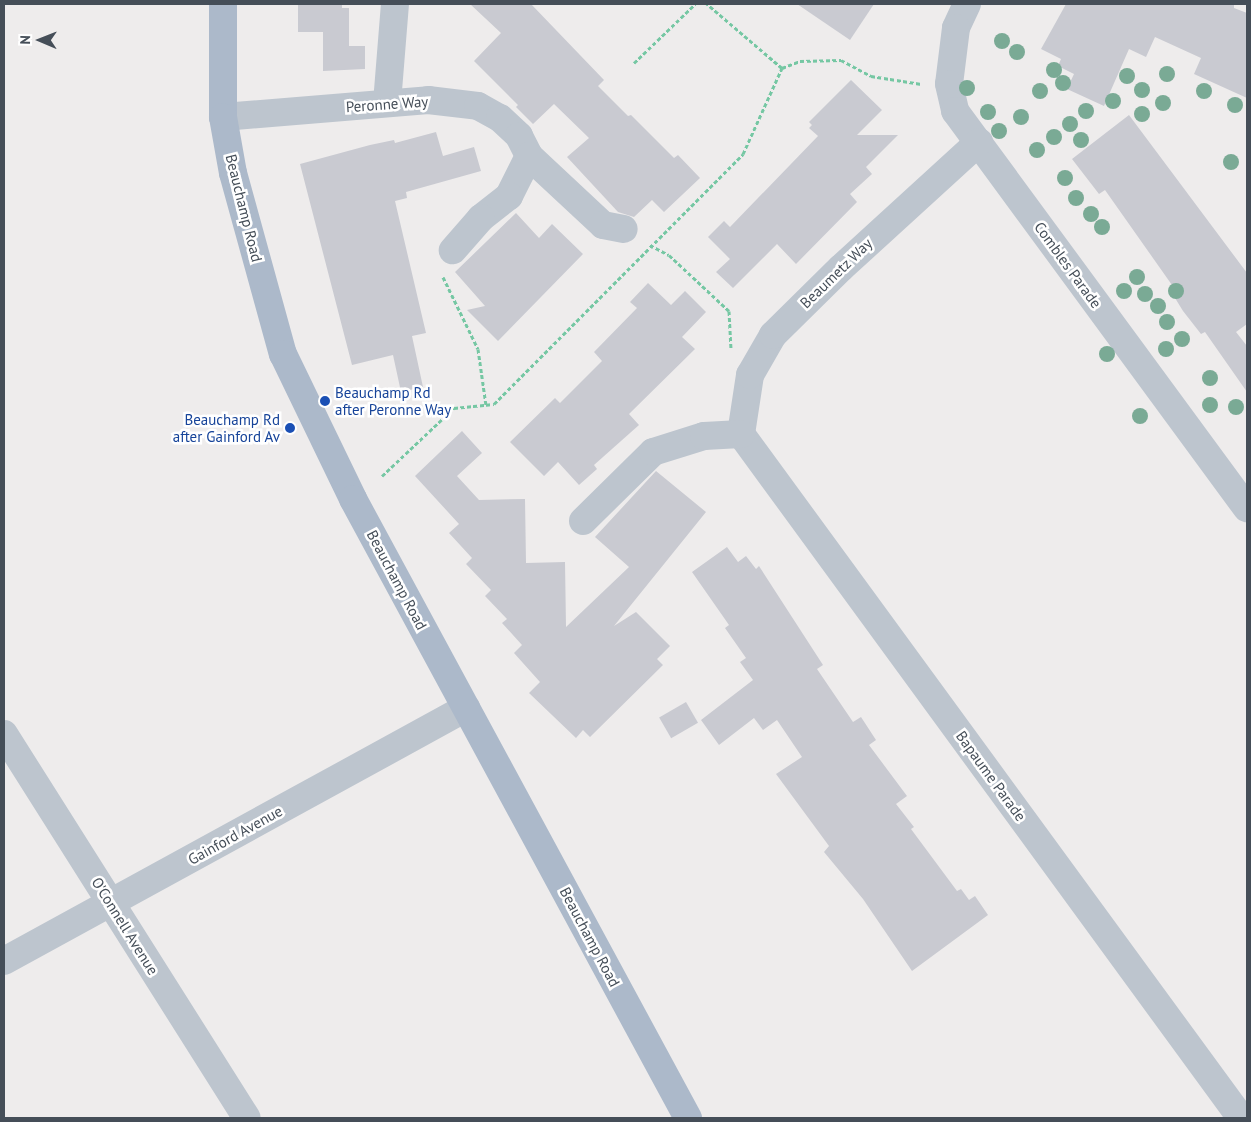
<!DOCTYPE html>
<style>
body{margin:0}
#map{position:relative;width:1251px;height:1122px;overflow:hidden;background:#eeecec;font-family:"PT Sans",sans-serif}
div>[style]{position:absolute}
.building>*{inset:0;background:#c9cad1;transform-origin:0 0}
.path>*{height:3px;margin-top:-1.5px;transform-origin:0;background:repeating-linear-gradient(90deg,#75c7a3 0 4px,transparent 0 6.5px)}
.minor>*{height:28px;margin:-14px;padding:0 14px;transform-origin:14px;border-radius:14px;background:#bdc5ce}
.major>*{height:28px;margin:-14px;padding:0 14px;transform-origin:14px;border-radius:14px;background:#acb9ca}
.trees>*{width:16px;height:16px;margin:-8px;border-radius:50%;background:#7aaa95}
.dots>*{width:14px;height:14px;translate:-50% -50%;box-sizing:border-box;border:2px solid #fff;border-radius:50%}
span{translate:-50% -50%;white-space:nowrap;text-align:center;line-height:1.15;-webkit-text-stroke:5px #fff;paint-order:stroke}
.street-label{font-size:15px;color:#454e58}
.transit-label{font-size:15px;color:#164399}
.left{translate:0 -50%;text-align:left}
.right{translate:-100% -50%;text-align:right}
.frame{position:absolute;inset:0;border:5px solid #454e58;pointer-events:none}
.north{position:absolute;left:15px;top:15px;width:50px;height:50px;-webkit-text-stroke:4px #fff;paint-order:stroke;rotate:271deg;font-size:14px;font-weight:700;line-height:20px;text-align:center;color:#454e58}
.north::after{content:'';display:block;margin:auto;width:18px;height:22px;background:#454e58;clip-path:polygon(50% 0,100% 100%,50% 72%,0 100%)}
</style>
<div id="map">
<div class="building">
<div style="clip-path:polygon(298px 4px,342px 4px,342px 8px,349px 8px,349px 46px,365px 46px,365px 69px,323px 71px,323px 32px,298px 32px)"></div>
<div style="clip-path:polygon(470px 4px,531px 4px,604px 80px,598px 86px,628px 116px,631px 115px,674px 158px,678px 155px,700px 178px,664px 212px,652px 200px,634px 217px,618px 212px,567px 157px,589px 138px,554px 104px,533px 124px,516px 107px,518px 105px,474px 61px,501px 33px)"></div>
<div style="clip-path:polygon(797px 4px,874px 4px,850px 40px)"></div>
<div style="clip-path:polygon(1066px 4px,1234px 4px,1234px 8px,1247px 13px,1247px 98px,1194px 74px,1201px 58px,1155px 37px,1146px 57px,1129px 49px,1104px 106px,1067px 89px,1074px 74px,1058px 66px,1061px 59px,1041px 49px)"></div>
<div style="clip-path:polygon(851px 80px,882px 110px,857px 135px,898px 135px,866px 167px,872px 174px,850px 194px,857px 202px,796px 264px,777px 244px,733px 288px,716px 272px,730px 259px,708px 237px,724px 221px,730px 227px,818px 136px,809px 128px,812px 125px,809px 122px)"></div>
<div style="clip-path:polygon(1129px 115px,1247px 273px,1247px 324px,1236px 332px,1247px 346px,1247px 392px,1205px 332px,1201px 334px,1183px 311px,1175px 298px,1179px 295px,1105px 190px,1099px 194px,1072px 159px)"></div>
<div style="clip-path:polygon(436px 132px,443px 156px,474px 147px,481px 171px,406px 192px,407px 198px,395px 201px,426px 333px,412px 336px,423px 387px,401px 392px,393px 355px,352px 365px,300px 164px,370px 145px,394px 140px,395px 143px)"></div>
<div style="clip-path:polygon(516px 213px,539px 238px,552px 224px,583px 254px,498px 341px,467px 310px,485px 306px,455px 272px)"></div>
<div style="clip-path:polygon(648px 283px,671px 305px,685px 291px,706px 312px,682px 337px,695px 349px,629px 414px,639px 425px,594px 465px,597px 469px,579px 485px,558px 462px,544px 476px,510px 442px,555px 398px,560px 403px,602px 361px,594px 352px,637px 308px,630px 302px)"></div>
<div style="clip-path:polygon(462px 431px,482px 453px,457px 476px,479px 500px,525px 499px,526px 563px,565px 562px,566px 627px,629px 567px,595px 537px,656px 471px,706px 512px,614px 626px,636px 612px,670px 646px,657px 659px,663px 665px,590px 737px,583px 730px,576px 738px,529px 693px,540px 682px,514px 653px,522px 645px,502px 623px,507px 619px,485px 596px,491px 590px,466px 564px,472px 558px,449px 533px,459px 524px,415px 476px)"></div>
<div style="clip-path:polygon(727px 547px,738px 562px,746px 556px,756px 569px,759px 566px,823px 665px,817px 669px,853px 722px,861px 717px,876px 740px,869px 745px,907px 796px,896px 804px,914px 827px,911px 829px,957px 891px,961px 889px,969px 900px,975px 896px,988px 915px,912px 971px,863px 899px,824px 852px,829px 846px,776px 774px,802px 757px,777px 720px,763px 730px,754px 718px,719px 745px,701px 720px,753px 680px,740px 662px,746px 658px,725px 628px,729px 625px,692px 572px)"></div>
<div style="left:686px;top:702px;width:24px;height:31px;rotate:60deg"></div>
</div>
<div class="path">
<div style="left:634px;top:63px;width:85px;rotate:-44deg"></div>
<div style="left:782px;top:68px;width:19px;rotate:-21deg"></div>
<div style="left:800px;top:61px;width:41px;rotate:-1.4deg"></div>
<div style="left:841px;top:60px;width:34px;rotate:28deg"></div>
<div style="left:871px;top:76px;width:51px;rotate:9.1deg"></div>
<div style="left:650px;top:245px;width:21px;rotate:28deg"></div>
<div style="left:669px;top:255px;width:82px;rotate:43deg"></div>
<div style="left:729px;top:311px;width:38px;rotate:87deg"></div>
<div style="left:443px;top:277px;width:80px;rotate:64.1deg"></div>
<div style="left:478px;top:349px;width:57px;rotate:81.9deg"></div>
<div style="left:382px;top:476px;width:99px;rotate:-43.4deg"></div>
<div style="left:454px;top:408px;width:40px;rotate:-5.7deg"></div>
<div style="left:494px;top:404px;width:353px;rotate:-45.1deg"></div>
<div style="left:743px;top:154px;width:94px;rotate:-65.6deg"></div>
<div style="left:782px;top:68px;width:99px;rotate:-139.5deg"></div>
</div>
<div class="minor">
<div style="left:967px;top:4px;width:26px;rotate:115deg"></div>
<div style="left:956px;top:28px;width:56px;rotate:97.1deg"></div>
<div style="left:949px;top:84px;width:28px;rotate:77deg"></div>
<div style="left:955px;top:111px;width:493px;rotate:53.7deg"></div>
<div style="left:387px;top:103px;width:99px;rotate:-85.4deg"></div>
<div style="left:223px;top:117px;width:206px;rotate:-4.7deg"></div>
<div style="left:428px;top:100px;width:50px;rotate:6.8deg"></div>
<div style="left:478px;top:106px;width:25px;rotate:29deg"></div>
<div style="left:500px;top:118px;width:26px;rotate:43deg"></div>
<div style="left:519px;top:136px;width:22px;rotate:63deg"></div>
<div style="left:529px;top:156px;width:45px;rotate:116.6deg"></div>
<div style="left:509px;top:196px;width:36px;rotate:142deg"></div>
<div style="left:481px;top:218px;width:43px;rotate:131.2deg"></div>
<div style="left:529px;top:156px;width:101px;rotate:43deg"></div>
<div style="left:603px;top:225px;width:21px;rotate:11deg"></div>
<div style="left:741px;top:434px;width:847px;rotate:53.83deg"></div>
<div style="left:741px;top:434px;width:60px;rotate:-81.3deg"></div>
<div style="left:750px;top:375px;width:46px;rotate:-60.1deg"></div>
<div style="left:773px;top:335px;width:95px;rotate:-44.6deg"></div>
<div style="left:841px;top:268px;width:187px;rotate:-42.4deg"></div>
<div style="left:583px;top:521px;width:98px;rotate:-44.6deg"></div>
<div style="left:653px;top:452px;width:53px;rotate:-17.4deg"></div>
<div style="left:704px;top:436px;width:37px;rotate:-3deg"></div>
<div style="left:4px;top:734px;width:454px;rotate:57.7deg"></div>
<div style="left:4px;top:961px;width:527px;rotate:-28.71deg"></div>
</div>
<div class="major">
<div style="left:223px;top:4px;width:113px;rotate:90deg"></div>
<div style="left:223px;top:117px;width:57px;rotate:79.9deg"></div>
<div style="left:233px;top:173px;width:188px;rotate:74.6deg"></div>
<div style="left:283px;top:354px;width:161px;rotate:64.2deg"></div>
<div style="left:353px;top:499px;width:704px;rotate:61.58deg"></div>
</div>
<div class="trees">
<div style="left:1002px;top:41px"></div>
<div style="left:1017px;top:52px"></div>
<div style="left:1054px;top:70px"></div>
<div style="left:1167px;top:74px"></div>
<div style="left:1127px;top:76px"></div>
<div style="left:1063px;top:83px"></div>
<div style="left:967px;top:88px"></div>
<div style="left:1142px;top:90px"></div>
<div style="left:1040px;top:91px"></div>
<div style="left:1204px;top:91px"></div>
<div style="left:1113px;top:101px"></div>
<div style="left:1163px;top:103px"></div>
<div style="left:1235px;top:105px"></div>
<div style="left:1086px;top:111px"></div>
<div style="left:988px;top:112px"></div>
<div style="left:1142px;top:114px"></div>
<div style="left:1021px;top:117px"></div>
<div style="left:1070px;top:124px"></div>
<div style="left:999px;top:131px"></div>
<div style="left:1054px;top:137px"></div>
<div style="left:1081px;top:140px"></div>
<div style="left:1037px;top:150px"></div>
<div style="left:1231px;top:162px"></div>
<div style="left:1065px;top:178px"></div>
<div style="left:1076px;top:198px"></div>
<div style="left:1091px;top:214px"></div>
<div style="left:1102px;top:227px"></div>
<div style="left:1137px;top:277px"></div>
<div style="left:1124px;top:291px"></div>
<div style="left:1176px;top:291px"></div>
<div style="left:1145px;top:294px"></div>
<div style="left:1158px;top:306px"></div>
<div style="left:1167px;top:322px"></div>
<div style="left:1182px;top:339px"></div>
<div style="left:1166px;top:349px"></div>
<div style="left:1107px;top:354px"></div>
<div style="left:1210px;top:378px"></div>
<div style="left:1210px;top:405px"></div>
<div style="left:1236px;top:407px"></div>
<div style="left:1140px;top:416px"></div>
</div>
<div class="dots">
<div style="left:325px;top:401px;background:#1a4fb4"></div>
<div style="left:290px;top:428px;background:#1a4fb4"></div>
</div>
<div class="street-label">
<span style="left:387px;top:104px;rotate:-4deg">Peronne Way</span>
<span style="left:244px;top:208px;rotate:76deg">Beauchamp Road</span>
<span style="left:1068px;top:265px;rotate:54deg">Combles Parade</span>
<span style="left:836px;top:273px;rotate:-44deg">Beaumetz Way</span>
<span style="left:397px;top:580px;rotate:62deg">Beauchamp Road</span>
<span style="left:991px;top:776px;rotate:54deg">Bapaume Parade</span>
<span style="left:235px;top:835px;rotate:-29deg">Gainford Avenue</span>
<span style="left:125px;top:926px;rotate:58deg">O'Connell Avenue</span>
<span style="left:590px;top:937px;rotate:62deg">Beauchamp Road</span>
</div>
<div class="transit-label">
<span class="left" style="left:335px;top:401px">Beauchamp Rd<br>after Peronne Way</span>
<span class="right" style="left:280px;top:428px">Beauchamp Rd<br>after Gainford Av</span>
</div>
<div class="frame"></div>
<div class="north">N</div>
</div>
